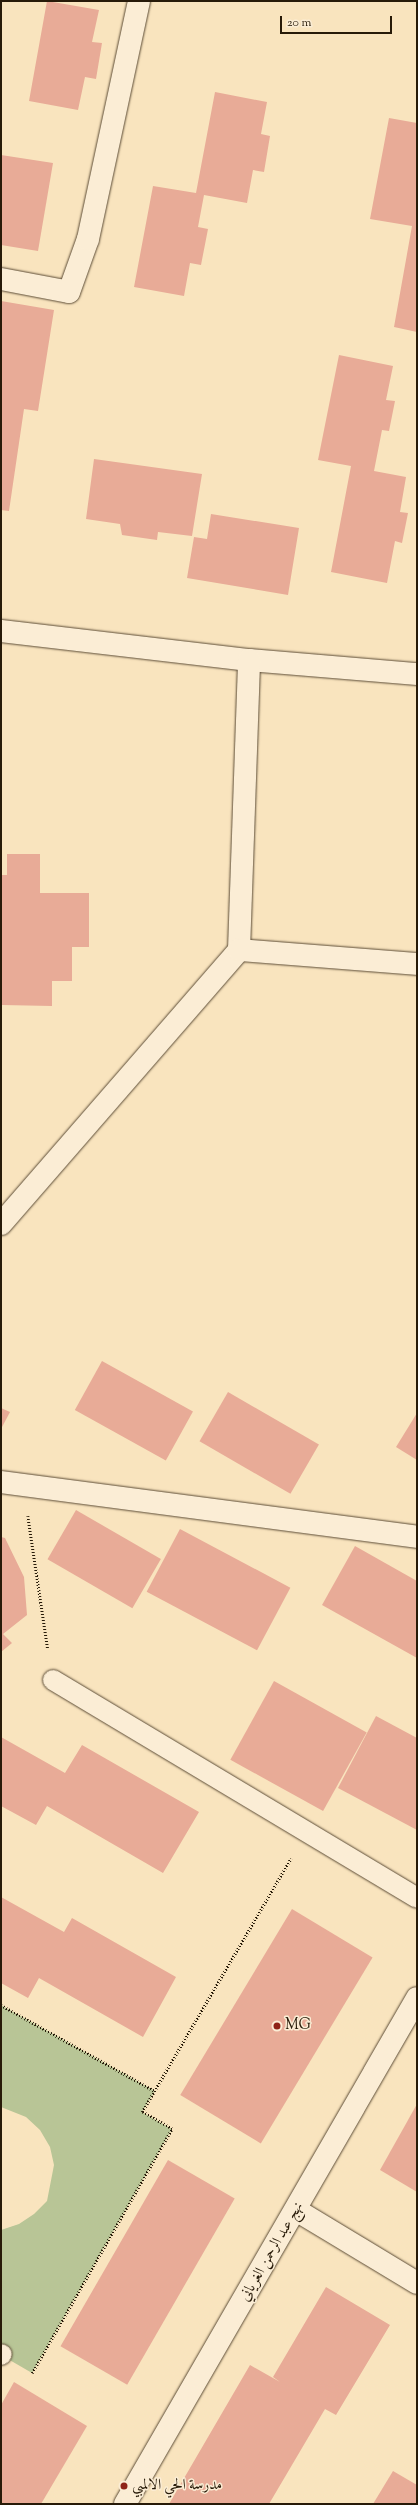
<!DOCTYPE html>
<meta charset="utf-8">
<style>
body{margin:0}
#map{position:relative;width:418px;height:2505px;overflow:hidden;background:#f9e4be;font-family:"Sorts Mill Goudy",Amiri,serif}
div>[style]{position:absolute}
.green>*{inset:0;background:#b8c596}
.building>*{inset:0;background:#e8ab97;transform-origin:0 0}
.path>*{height:2.5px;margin-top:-1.25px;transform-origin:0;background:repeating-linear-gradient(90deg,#271a08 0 1px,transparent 0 3px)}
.roads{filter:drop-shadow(0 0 1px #5c4c36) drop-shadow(0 0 1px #5c4c36)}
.service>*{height:20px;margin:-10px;padding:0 10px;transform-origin:10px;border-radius:10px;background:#fbedd5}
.minor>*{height:22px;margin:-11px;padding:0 11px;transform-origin:11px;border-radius:11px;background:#fbedd5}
.tertiary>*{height:22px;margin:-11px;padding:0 11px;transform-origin:11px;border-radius:11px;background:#fbedd5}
.dots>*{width:11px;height:11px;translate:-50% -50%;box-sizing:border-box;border:2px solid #fbedd5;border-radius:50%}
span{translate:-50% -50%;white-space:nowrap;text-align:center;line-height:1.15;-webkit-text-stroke:3px #fbedd5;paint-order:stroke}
.poi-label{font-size:15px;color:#271a08}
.left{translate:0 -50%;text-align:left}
.street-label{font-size:15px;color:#271a08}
.frame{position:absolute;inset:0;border:2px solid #271a08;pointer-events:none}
.scale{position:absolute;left:280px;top:16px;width:112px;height:18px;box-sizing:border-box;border:2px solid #271a08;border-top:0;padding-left:5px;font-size:12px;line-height:14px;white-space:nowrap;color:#271a08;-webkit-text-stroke:3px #fbedd5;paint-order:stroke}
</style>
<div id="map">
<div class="green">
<div style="clip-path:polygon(1px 2005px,155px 2091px,142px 2112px,172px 2129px,32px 2373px,1px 2355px,1px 2230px,19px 2224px,34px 2214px,47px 2201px,54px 2165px,50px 2147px,40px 2130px,26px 2117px,1px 2107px)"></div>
</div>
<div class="building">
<div style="clip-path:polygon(47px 1px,99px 10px,92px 42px,102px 43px,96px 79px,85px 77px,78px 110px,29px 101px)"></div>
<div style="clip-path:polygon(215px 92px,267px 102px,261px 134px,270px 136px,264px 172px,253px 170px,247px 203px,204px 195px,198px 227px,208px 229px,201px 265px,190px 263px,184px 296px,134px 287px,153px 186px,196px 193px)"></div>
<div style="clip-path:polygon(389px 118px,417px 123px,417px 332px,394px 327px,412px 226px,370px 219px)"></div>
<div style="clip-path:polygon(1px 155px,53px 163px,38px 251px,1px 245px)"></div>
<div style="clip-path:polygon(1px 301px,54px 310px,38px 411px,24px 409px,9px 511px,1px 510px)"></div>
<div style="clip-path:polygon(339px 355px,393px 366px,386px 400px,395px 401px,389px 431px,382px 430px,374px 471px,406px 477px,400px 512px,408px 513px,402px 543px,395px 541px,387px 583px,331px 572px,351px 466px,318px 460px)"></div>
<div style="clip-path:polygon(94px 459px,202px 474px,192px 536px,158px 532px,157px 540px,122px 535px,120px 524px,86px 519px)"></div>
<div style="clip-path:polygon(211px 514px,299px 528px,288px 595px,187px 578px,194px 537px,207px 539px)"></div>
<div style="clip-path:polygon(7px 854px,40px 854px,40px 893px,89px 893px,89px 947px,72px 947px,72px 981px,52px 981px,52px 1006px,2px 1005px,1px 875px,7px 875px)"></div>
<div style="left:102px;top:1361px;width:104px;height:56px;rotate:29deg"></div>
<div style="left:228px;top:1392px;width:105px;height:57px;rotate:30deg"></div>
<div style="clip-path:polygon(1px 1408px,10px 1412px,1px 1429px)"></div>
<div style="clip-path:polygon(417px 1413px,417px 1460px,396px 1447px)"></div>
<div style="left:76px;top:1510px;width:98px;height:57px;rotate:30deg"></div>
<div style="left:180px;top:1529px;width:125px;height:71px;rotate:28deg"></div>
<div style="clip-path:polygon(1px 1537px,5px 1538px,24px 1577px,27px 1615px,3px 1634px,12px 1643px,1px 1652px)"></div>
<div style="clip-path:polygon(355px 1546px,417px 1581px,417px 1658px,322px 1605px)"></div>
<div style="left:274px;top:1681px;width:106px;height:90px;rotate:29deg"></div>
<div style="clip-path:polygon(376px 1716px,417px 1738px,417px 1830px,338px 1788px)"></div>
<div style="clip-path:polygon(1px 1737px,65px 1773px,82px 1745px,199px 1812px,163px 1873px,47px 1806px,36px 1825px,1px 1806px)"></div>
<div style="clip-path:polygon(1px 1897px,64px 1932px,72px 1918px,176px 1977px,143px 2037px,39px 1978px,28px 1998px,1px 1983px)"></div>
<div style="left:292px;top:1909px;width:94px;height:217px;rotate:31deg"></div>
<div style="clip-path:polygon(417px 2104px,417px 2192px,380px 2170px)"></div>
<div style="left:168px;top:2160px;width:77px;height:215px;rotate:30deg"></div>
<div style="clip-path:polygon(326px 2287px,390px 2325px,336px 2415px,325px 2409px,269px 2504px,169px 2504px,250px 2365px,280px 2382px,273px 2377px)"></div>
<div style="clip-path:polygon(14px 2382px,87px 2426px,41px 2504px,1px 2504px,1px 2405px)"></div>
<div style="clip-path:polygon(393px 2471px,417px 2485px,417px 2504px,373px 2504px)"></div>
</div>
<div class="path">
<div style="left:28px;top:1516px;width:135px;rotate:81.5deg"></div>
<div style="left:1px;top:2005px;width:176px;rotate:29.2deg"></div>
<div style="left:32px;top:2373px;width:281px;rotate:-60.2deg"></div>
<div style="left:172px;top:2129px;width:34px;rotate:-150deg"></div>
<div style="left:142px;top:2112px;width:294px;rotate:-59.6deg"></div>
</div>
<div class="roads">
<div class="service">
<div style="left:53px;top:1680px;width:424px;rotate:30.9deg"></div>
<div style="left:1px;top:2355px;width:1px;rotate:-45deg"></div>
</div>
<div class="minor">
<div style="left:1px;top:279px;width:69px;rotate:10.8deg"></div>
<div style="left:69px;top:292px;width:56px;rotate:-70.3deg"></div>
<div style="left:88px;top:239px;width:243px;rotate:-77.9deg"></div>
<div style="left:1px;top:631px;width:250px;rotate:6.7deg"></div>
<div style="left:249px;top:660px;width:169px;rotate:4.8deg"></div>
<div style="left:239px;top:950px;width:290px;rotate:-88deg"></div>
<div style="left:1px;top:1224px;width:363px;rotate:-49deg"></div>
<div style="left:239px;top:950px;width:179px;rotate:4.5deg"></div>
<div style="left:296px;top:2210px;width:141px;rotate:31.1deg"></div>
</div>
<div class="tertiary">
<div style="left:1px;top:1482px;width:420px;rotate:7.5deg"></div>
<div style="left:125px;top:2504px;width:584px;rotate:-60.01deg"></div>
</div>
</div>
<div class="dots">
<div style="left:277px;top:2026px;background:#8f2418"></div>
<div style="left:124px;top:2486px;background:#8f2418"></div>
</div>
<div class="poi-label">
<span class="left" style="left:285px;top:2026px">MG</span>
<span class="left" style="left:132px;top:2486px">مدرسة الحي الالمبي</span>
</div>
<div class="street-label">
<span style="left:272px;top:2252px;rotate:-60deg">نهج عبد الرحمن الغرياني</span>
</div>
<div class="frame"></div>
<div class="scale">20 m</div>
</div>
